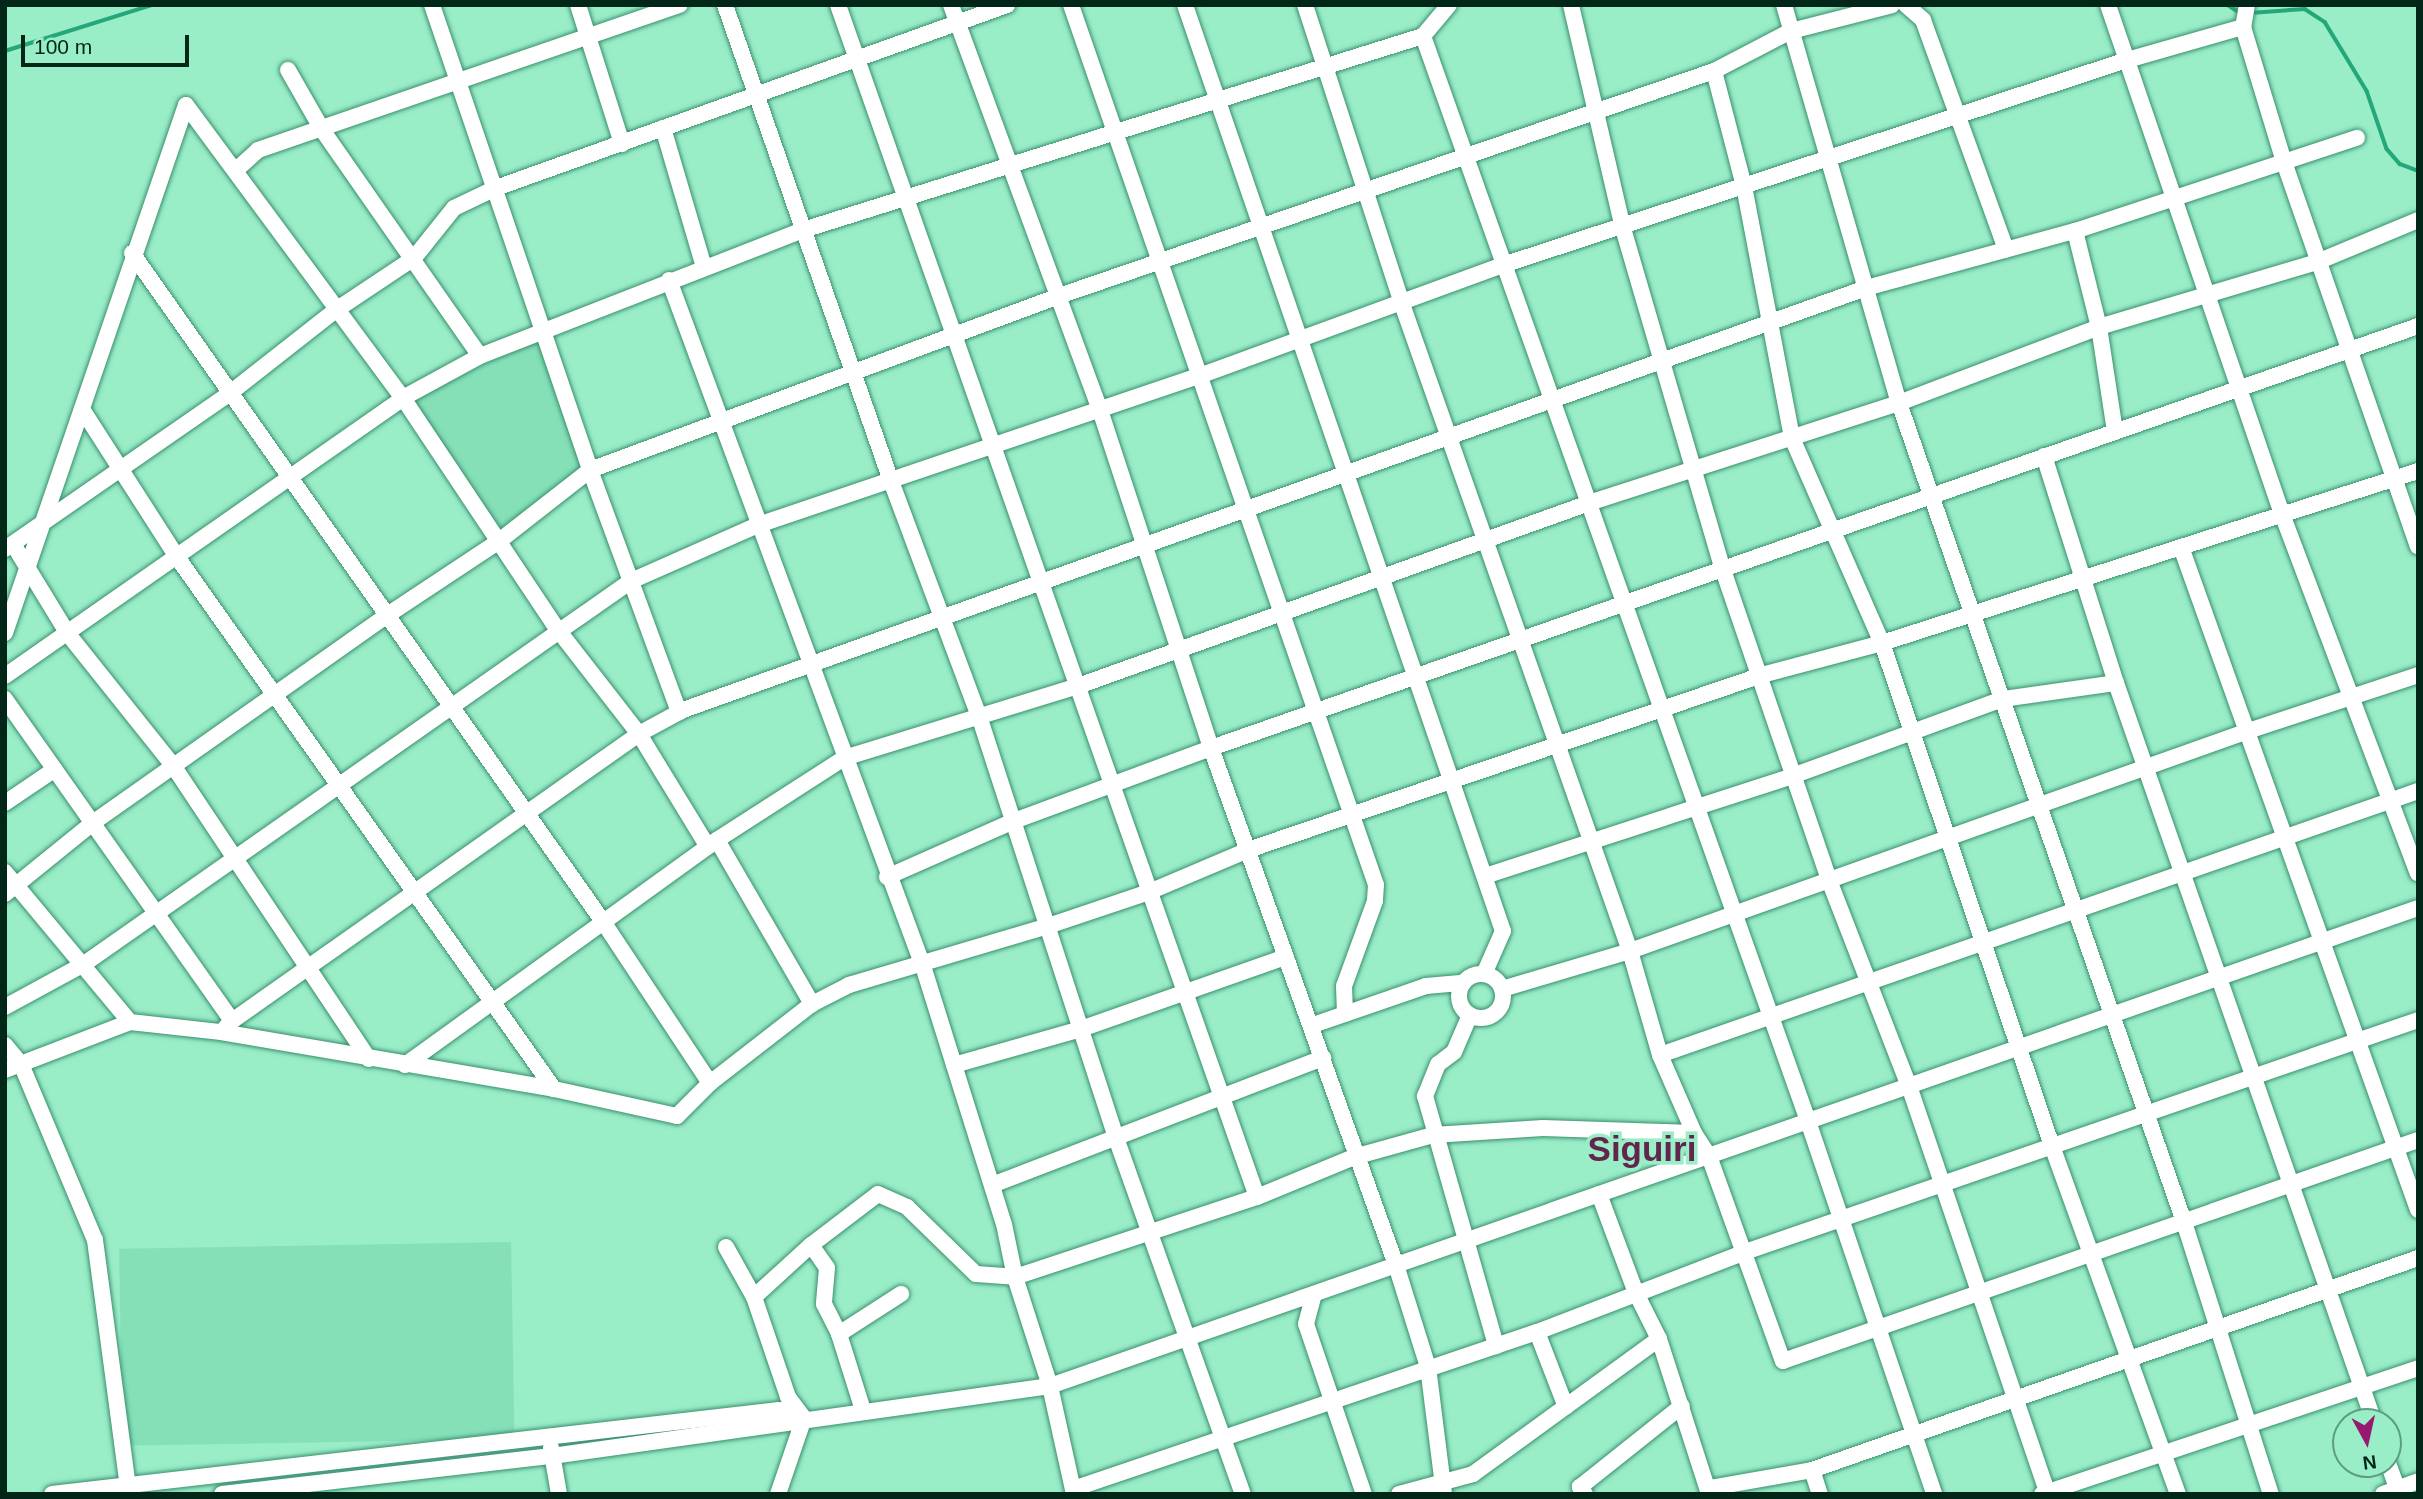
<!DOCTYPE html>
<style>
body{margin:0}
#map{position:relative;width:2423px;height:1499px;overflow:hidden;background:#99edc7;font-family:Arial,sans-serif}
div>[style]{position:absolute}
.built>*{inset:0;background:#85e0b8;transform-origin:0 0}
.stream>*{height:3.5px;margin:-1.75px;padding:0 1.75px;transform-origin:1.75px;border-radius:1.75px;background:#24a77a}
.roads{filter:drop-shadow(0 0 2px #3a8f6e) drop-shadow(0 0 2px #3a8f6e)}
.minor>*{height:16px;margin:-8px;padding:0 8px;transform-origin:8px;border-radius:8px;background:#fff}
.minor>.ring{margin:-8px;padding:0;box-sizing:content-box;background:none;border:16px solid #fff;border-radius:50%}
span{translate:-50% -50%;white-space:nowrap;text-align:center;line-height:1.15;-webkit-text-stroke:7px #99edc7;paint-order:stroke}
.town-label{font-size:35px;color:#62254b;font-weight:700}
.frame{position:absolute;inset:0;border:7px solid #022719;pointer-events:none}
.north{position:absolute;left:2332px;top:1408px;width:70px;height:70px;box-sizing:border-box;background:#99edc7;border:2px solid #5d9e81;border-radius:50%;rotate:172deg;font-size:19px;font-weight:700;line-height:28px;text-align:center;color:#022719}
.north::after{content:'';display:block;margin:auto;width:24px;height:32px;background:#971870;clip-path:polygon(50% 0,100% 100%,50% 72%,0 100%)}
.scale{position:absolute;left:21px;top:35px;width:168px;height:32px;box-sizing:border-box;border:4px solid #022719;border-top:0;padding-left:9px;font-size:21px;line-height:24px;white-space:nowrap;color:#022719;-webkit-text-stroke:5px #99edc7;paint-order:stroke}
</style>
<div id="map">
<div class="built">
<div style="clip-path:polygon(541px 338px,583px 470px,500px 531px,411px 400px)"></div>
<div style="left:511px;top:1242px;width:197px;height:392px;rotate:89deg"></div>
</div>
<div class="stream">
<div style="left:2228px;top:5px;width:17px;rotate:33deg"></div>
<div style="left:2250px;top:13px;width:55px;rotate:-4.2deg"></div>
<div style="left:2305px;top:9px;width:24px;rotate:33deg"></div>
<div style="left:2325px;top:22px;width:81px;rotate:58.7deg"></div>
<div style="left:2367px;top:91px;width:61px;rotate:71deg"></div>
<div style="left:2387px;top:149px;width:20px;rotate:49deg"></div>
<div style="left:2400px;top:164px;width:19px;rotate:21deg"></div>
<div style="left:5px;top:51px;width:154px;rotate:-17.4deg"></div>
</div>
<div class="roads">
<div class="minor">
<div style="left:432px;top:5px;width:491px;rotate:71.2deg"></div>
<div style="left:590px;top:470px;width:258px;rotate:69.8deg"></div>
<div style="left:578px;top:5px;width:146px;rotate:72.4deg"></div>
<div style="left:725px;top:5px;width:504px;rotate:70.77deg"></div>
<div style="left:891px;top:481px;width:254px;rotate:69.5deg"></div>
<div style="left:980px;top:719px;width:437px;rotate:72deg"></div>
<div style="left:1115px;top:1135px;width:381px;rotate:70.4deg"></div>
<div style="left:838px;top:5px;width:1263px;rotate:70.63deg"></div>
<div style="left:951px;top:5px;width:432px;rotate:69.8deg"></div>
<div style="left:1100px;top:410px;width:356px;rotate:71.8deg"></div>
<div style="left:1211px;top:748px;width:549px;rotate:70.31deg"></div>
<div style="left:1396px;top:1265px;width:107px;rotate:72.6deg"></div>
<div style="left:1428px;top:1367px;width:128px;rotate:82.8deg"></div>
<div style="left:1071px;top:5px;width:931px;rotate:70.88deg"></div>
<div style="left:1376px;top:885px;width:16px;rotate:94deg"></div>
<div style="left:1375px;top:901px;width:90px;rotate:110deg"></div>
<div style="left:1344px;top:986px;width:28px;rotate:88deg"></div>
<div style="left:1185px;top:5px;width:979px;rotate:71.05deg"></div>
<div style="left:1503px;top:931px;width:47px;rotate:113.8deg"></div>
<div style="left:1305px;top:5px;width:314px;rotate:72deg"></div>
<div style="left:1402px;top:304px;width:686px;rotate:70.59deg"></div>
<div style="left:1630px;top:951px;width:108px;rotate:73.9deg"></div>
<div style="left:1660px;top:1055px;width:85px;rotate:66.4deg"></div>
<div style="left:1694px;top:1133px;width:27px;rotate:57deg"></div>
<div style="left:1709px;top:1156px;width:218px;rotate:70.2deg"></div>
<div style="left:1783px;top:1361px;width:672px;rotate:-19.19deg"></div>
<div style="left:1571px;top:5px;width:226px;rotate:76.9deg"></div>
<div style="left:1622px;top:225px;width:359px;rotate:73.7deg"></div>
<div style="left:1723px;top:570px;width:328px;rotate:71.1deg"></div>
<div style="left:1829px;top:880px;width:221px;rotate:68.8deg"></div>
<div style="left:1909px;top:1086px;width:431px;rotate:71.2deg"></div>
<div style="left:1784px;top:5px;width:414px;rotate:73.9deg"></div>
<div style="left:1899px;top:403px;width:867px;rotate:70.81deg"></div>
<div style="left:2184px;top:1222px;width:286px;rotate:72.3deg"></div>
<div style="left:1906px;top:5px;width:23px;rotate:41deg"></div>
<div style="left:1923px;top:20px;width:244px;rotate:70.1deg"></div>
<div style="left:2108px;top:5px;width:538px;rotate:71.13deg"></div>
<div style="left:2282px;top:514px;width:384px;rotate:69.3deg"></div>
<div style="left:2247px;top:5px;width:22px;rotate:100deg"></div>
<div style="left:2243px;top:27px;width:141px;rotate:73.1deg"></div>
<div style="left:2284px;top:162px;width:407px;rotate:70.8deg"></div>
<div style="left:1423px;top:36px;width:1151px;rotate:70.46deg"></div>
<div style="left:1808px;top:1121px;width:394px;rotate:71.3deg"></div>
<div style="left:288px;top:70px;width:70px;rotate:60.2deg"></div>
<div style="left:323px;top:131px;width:274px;rotate:55.1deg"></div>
<div style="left:1714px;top:71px;width:119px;rotate:75.4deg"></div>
<div style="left:1744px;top:186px;width:257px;rotate:79.2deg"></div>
<div style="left:1792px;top:438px;width:224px;rotate:66.3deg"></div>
<div style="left:1882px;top:643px;width:531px;rotate:71.33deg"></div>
<div style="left:2052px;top:1146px;width:370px;rotate:70.1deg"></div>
<div style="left:186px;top:105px;width:365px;rotate:53.5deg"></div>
<div style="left:403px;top:398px;width:279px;rotate:56.3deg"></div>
<div style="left:558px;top:630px;width:132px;rotate:52.1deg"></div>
<div style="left:639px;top:734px;width:132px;rotate:58.6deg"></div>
<div style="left:663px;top:128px;width:145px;rotate:73.6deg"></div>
<div style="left:236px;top:170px;width:30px;rotate:-42deg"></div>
<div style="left:258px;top:150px;width:446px;rotate:-19deg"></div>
<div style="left:2075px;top:231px;width:99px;rotate:76deg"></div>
<div style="left:2099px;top:327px;width:106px;rotate:81.3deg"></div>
<div style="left:132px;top:253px;width:820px;rotate:54.84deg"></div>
<div style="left:604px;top:923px;width:192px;rotate:56.5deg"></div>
<div style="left:669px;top:280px;width:732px;rotate:69.68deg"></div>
<div style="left:923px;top:966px;width:270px;rotate:72.6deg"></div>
<div style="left:1004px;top:1224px;width:54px;rotate:78.3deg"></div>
<div style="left:1015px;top:1277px;width:114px;rotate:72.2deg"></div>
<div style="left:1050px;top:1386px;width:111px;rotate:77.5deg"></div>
<div style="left:82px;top:409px;width:176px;rotate:57.3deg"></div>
<div style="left:177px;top:557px;width:652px;rotate:54.68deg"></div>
<div style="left:2044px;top:456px;width:238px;rotate:72.4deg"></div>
<div style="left:2116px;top:683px;width:783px;rotate:70.75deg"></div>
<div style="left:13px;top:544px;width:105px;rotate:58.6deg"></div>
<div style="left:68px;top:634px;width:170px;rotate:51.4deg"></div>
<div style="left:174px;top:767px;width:351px;rotate:56.3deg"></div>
<div style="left:2181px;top:547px;width:704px;rotate:70.33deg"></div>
<div style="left:5px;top:549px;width:274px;rotate:-34.7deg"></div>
<div style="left:230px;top:393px;width:135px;rotate:-38.1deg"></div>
<div style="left:336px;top:310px;width:94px;rotate:-33.7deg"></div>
<div style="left:414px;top:258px;width:64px;rotate:-51.3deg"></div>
<div style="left:454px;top:208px;width:47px;rotate:-25.5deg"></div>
<div style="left:496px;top:188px;width:543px;rotate:-19.7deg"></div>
<div style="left:5px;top:633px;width:558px;rotate:-71.08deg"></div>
<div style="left:5px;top:676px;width:485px;rotate:-34.9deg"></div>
<div style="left:403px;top:398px;width:88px;rotate:-28.6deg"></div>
<div style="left:480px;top:356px;width:347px;rotate:-21.3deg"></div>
<div style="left:803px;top:230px;width:650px;rotate:-17.38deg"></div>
<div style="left:1423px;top:36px;width:40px;rotate:-50deg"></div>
<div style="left:5px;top:699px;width:394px;rotate:54.8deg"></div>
<div style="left:232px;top:1021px;width:10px;rotate:135deg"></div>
<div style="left:5px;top:803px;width:60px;rotate:-34.2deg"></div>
<div style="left:717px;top:840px;width:190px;rotate:59.9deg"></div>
<div style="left:5px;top:872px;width:195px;rotate:50.2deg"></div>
<div style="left:1485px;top:876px;width:326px;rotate:-18deg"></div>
<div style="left:1795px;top:775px;width:221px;rotate:-20.1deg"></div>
<div style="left:2003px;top:699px;width:114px;rotate:-8.1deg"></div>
<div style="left:887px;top:877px;width:139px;rotate:-23.8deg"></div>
<div style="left:1014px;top:821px;width:210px;rotate:-20.3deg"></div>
<div style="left:1211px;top:748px;width:1279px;rotate:-19.27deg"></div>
<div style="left:5px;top:894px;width:114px;rotate:-39deg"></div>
<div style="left:94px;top:822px;width:357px;rotate:-35.2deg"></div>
<div style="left:386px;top:616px;width:134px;rotate:-33.5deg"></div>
<div style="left:498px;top:542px;width:117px;rotate:-38deg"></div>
<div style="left:590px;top:470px;width:500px;rotate:-20.35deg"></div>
<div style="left:1059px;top:296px;width:693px;rotate:-18.96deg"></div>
<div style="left:1714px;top:71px;width:87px;rotate:-27.5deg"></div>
<div style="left:1791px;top:31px;width:104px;rotate:-14.4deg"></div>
<div class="ring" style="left:1459px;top:974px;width:28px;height:28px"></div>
<div style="left:1502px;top:989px;width:134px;rotate:-16.5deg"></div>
<div style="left:1630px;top:951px;width:653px;rotate:-19.6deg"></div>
<div style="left:2245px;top:732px;width:182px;rotate:-18.2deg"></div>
<div style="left:5px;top:1007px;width:90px;rotate:-28.6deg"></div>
<div style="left:84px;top:964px;width:668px;rotate:-35deg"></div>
<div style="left:631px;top:581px;width:139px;rotate:-23.8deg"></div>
<div style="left:758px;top:525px;width:469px;rotate:-18.7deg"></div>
<div style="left:1202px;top:375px;width:324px;rotate:-20.1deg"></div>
<div style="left:1506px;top:264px;width:654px;rotate:-18.19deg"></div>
<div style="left:2127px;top:60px;width:121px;rotate:-15.9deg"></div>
<div style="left:1470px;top:1015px;width:40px;rotate:113.4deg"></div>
<div style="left:1454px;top:1052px;width:20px;rotate:143deg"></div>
<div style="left:1438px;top:1064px;width:35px;rotate:112deg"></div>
<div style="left:1425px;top:1096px;width:260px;rotate:74.1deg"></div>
<div style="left:232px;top:1021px;width:498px;rotate:-35.2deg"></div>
<div style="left:639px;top:734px;width:50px;rotate:-28.6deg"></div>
<div style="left:683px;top:710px;width:1256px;rotate:-19.63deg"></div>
<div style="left:1866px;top:288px;width:217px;rotate:-15.3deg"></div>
<div style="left:2075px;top:231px;width:297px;rotate:-18.3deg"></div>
<div style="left:1313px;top:1025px;width:120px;rotate:-19deg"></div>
<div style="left:1426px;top:986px;width:37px;rotate:-5deg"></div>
<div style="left:5px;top:1045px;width:25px;rotate:50deg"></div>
<div style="left:21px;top:1064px;width:191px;rotate:67.2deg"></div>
<div style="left:95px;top:1240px;width:256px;rotate:82.4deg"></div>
<div style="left:1660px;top:1055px;width:803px;rotate:-19.2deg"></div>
<div style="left:405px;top:1065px;width:385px;rotate:-35.8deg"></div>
<div style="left:717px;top:840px;width:151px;rotate:-32.8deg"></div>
<div style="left:844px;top:758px;width:245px;rotate:-17.1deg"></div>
<div style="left:1078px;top:686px;width:543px;rotate:-19.7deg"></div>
<div style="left:1589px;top:503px;width:326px;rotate:-17.9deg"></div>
<div style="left:1899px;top:403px;width:214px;rotate:-20.8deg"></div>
<div style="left:2099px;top:327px;width:227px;rotate:-16.6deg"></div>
<div style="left:2317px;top:262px;width:109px;rotate:-22.6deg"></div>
<div style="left:954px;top:1065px;width:132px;rotate:-15.8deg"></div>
<div style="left:1081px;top:1029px;width:217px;rotate:-19.4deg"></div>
<div style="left:5px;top:1070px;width:134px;rotate:-21deg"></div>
<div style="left:130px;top:1022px;width:92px;rotate:6.3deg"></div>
<div style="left:221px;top:1032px;width:338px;rotate:9.7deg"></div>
<div style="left:554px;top:1089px;width:126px;rotate:12.4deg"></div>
<div style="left:677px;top:1116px;width:47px;rotate:-45deg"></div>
<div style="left:710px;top:1083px;width:129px;rotate:-37.8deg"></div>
<div style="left:812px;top:1004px;width:42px;rotate:-27.2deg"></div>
<div style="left:849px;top:985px;width:208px;rotate:-16.5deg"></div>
<div style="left:1048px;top:926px;width:107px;rotate:-18.6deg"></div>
<div style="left:1149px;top:892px;width:108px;rotate:-23deg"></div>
<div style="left:1248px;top:850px;width:543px;rotate:-18.8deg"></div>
<div style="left:1762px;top:675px;width:124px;rotate:-14.9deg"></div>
<div style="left:1882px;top:643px;width:563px;rotate:-17.79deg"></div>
<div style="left:992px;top:1185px;width:355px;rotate:-21deg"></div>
<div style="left:1599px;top:1194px;width:106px;rotate:69.5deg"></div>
<div style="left:1636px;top:1293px;width:51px;rotate:63.4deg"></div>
<div style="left:1659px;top:1339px;width:163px;rotate:72.1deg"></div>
<div style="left:811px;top:1245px;width:28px;rotate:55deg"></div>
<div style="left:827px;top:1268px;width:36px;rotate:95deg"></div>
<div style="left:824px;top:1304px;width:34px;rotate:63deg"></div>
<div style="left:839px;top:1334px;width:80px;rotate:72.5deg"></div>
<div style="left:726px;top:1247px;width:57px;rotate:60.8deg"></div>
<div style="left:754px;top:1297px;width:106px;rotate:71.2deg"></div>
<div style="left:788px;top:1397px;width:26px;rotate:53deg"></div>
<div style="left:1314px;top:1294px;width:31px;rotate:105deg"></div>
<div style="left:1306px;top:1324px;width:180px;rotate:71.2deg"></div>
<div style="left:754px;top:1297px;width:77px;rotate:-42.4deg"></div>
<div style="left:811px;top:1245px;width:84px;rotate:-37.3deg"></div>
<div style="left:878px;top:1194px;width:32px;rotate:24deg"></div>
<div style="left:907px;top:1207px;width:96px;rotate:44.2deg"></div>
<div style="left:976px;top:1274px;width:39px;rotate:4deg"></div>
<div style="left:1015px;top:1277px;width:255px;rotate:-18.3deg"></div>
<div style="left:1257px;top:1197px;width:105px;rotate:-22.4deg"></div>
<div style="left:1354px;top:1157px;width:82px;rotate:-15.6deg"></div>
<div style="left:1433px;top:1135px;width:110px;rotate:-3.6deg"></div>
<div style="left:1543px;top:1128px;width:151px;rotate:1.9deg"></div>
<div style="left:1537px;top:1332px;width:80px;rotate:68.9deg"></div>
<div style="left:839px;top:1334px;width:74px;rotate:-32.8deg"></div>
<div style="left:551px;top:1448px;width:47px;rotate:80.1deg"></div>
<div style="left:2388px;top:1463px;width:33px;rotate:70deg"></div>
<div style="left:1812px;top:1470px;width:25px;rotate:72deg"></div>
<div style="left:1710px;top:1488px;width:104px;rotate:-10deg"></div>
<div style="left:1812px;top:1470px;width:642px;rotate:-19.28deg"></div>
<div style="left:1073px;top:1489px;width:490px;rotate:-18.7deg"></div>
<div style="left:1537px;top:1332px;width:223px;rotate:-21deg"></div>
<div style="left:1745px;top:1252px;width:712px;rotate:-19.02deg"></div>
<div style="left:52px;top:1494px;width:732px;rotate:-6.59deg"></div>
<div style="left:779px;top:1410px;width:26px;rotate:18deg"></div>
<div style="left:222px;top:1494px;width:332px;rotate:-6.6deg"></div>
<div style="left:552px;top:1456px;width:503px;rotate:-8deg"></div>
<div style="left:1050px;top:1386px;width:1449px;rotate:-19.26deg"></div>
<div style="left:778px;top:1494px;width:80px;rotate:-71.1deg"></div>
<div style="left:1399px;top:1494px;width:77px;rotate:-15.1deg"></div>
<div style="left:1473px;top:1474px;width:230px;rotate:-36deg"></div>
<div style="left:1585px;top:1494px;width:9px;rotate:-126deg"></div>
<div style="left:1580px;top:1487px;width:130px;rotate:-38.5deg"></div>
<div style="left:2042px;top:1494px;width:397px;rotate:-18.5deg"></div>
<div style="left:2383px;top:1494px;width:37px;rotate:-20deg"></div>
</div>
</div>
<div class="town-label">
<span style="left:1642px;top:1149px">Siguiri</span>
</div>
<div class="frame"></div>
<div class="north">N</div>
<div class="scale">100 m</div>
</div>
